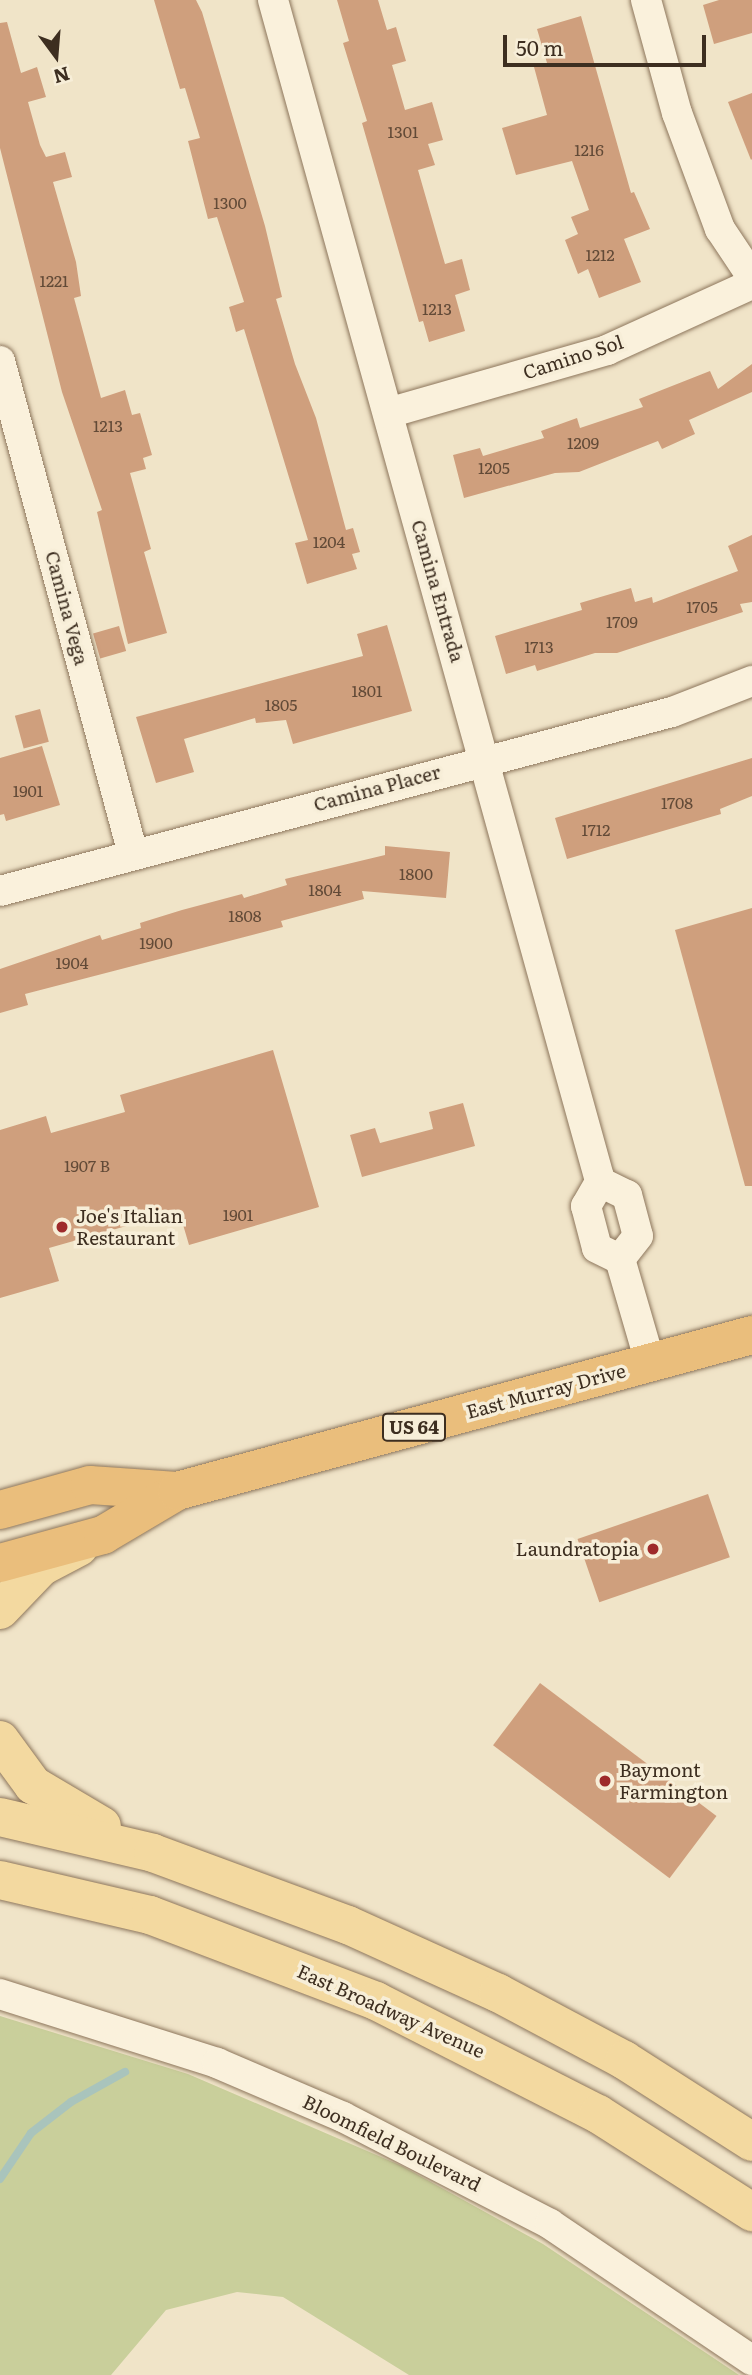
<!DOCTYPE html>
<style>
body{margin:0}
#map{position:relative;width:752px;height:2375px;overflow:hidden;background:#f0e4c8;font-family:Literata,serif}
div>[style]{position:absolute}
.green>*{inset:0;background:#c9cf9b}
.stream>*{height:8px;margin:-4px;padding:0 4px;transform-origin:4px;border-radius:4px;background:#a9c4bc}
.building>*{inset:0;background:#cf9f7d;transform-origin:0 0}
.roads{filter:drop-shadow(0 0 2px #8d765c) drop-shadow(0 0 2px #8d765c)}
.minor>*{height:30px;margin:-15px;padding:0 15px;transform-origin:15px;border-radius:15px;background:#faf1dc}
.primary>*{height:38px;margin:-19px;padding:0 19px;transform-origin:19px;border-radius:19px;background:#f3d9a0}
.trunk>*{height:38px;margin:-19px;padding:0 19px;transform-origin:19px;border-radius:19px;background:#eabe7c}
.dots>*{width:19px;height:19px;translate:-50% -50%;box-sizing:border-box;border:4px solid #f7eed8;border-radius:50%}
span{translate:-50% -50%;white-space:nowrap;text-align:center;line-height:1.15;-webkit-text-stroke:7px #f7eed8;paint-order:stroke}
.number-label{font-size:16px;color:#624a37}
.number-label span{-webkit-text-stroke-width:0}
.shield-label span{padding:2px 5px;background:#f7eed8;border:2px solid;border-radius:5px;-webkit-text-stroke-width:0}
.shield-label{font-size:18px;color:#3d2e20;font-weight:700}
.street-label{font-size:19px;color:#3d2e20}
.poi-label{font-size:19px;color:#3d2e20}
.left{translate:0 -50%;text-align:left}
.right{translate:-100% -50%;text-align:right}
.north{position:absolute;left:21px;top:21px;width:70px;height:70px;-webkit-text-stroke:5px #f7eed8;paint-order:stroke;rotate:164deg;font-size:19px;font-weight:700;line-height:28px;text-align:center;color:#3d2e20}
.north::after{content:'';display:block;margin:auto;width:24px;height:32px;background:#3d2e20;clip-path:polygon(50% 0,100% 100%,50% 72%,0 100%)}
.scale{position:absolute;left:503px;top:35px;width:203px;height:32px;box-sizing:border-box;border:4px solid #3d2e20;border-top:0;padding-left:9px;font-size:21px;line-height:24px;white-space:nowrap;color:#3d2e20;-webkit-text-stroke:5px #f7eed8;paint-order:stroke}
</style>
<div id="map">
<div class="green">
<div style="clip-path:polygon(0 2016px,188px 2074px,402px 2166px,543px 2244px,739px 2375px,409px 2375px,283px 2297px,237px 2292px,166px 2310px,111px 2375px,0 2375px)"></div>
</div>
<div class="stream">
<div style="left:0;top:2179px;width:55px;rotate:-56deg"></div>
<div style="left:31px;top:2133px;width:51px;rotate:-37.8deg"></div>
<div style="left:71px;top:2102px;width:62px;rotate:-29.1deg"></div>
</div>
<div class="building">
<div style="clip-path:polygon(154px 0,196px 0,202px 12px,265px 226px,282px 297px,276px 299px,295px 364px,316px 418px,346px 530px,353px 528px,360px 552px,352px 554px,357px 569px,307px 584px,295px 543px,308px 540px,244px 329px,236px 332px,229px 307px,244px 302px,217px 217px,208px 219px,188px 141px,200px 138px,185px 88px,180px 89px)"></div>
<div style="clip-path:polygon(337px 0,378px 0,387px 30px,396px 27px,406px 61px,392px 65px,405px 110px,432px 102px,443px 140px,428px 144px,435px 165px,418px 170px,445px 264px,462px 259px,470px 290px,455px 295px,465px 331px,429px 342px,423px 321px,419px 322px,362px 123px,367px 121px,343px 43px,349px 41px)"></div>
<div style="clip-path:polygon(719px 0,752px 0,752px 33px,714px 44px,703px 5px)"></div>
<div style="clip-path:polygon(581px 16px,631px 193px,634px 192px,650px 229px,624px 239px,641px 282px,599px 298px,588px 269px,578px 274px,565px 240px,578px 234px,571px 217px,589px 210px,572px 161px,516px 175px,502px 128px,547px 115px,534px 67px,547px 63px,537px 29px)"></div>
<div style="clip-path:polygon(7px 22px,21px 73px,37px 67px,46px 97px,28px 102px,40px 145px,46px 157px,65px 152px,72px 177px,53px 182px,76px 262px,81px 296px,74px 298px,101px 398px,125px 390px,132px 415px,140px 413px,152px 455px,143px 458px,146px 469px,130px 473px,151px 549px,144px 552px,167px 633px,128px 644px,97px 512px,102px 510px,62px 392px,0 148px,0 23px)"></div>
<div style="clip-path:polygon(752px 93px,752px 159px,751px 160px,728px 102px)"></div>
<div style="clip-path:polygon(752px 364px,752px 392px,689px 420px,695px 434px,662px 449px,658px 441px,579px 472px,555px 473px,464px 498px,453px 455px,480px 448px,483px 456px,544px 438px,541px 431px,577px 418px,580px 428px,643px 407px,639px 399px,710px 371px,718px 389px)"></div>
<div style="clip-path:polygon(752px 535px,752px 602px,740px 604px,743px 612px,617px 653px,595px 653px,537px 671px,535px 665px,506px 674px,495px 636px,582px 610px,580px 603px,631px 588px,635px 602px,652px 597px,653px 603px,738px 571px,728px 546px)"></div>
<div style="clip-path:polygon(387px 625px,412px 711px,293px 744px,286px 720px,256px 723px,255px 718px,184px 739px,194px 772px,156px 783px,136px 717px,363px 656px,357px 634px)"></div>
<div style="left:119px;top:626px;width:26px;height:27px;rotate:74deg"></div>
<div style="left:40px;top:709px;width:34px;height:26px;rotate:75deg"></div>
<div style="clip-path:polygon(42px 746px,60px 805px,6px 821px,4px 814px,0 815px,0 758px)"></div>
<div style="clip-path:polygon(752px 758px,752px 796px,720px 809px,721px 814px,567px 859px,555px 818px)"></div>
<div style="clip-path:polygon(385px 846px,450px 852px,446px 898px,362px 891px,364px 899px,281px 921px,283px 927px,25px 994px,28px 1005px,0 1013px,0 969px,100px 935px,102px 940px,141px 928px,140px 923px,182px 910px,242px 894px,244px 898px,287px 885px,285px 879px,385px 855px)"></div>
<div style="clip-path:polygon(752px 908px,752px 1186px,745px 1186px,675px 930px)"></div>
<div style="clip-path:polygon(273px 1050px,319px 1207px,189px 1245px,179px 1211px,49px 1248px,59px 1281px,0 1298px,0 1130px,46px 1116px,51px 1133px,125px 1112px,120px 1095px)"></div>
<div style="clip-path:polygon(463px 1103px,475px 1146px,362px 1177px,350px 1135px,375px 1128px,380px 1143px,433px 1129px,429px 1112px)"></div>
<div style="left:708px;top:1494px;width:67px;height:138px;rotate:71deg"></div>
<div style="left:540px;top:1683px;width:221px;height:78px;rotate:37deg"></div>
</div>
<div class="roads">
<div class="minor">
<div style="left:273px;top:0;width:1221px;rotate:74.52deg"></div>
<div style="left:599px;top:1177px;width:5px;rotate:79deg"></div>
<div style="left:600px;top:1182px;width:28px;rotate:120deg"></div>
<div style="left:586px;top:1206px;width:43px;rotate:75.3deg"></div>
<div style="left:597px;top:1248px;width:25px;rotate:26deg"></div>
<div style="left:620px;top:1259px;width:107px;rotate:73.8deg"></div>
<div style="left:646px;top:0;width:117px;rotate:74.7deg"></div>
<div style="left:677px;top:113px;width:124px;rotate:69.7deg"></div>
<div style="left:720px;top:229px;width:58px;rotate:56.3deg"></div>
<div style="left:0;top:361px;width:511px;rotate:74.9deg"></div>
<div style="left:388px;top:413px;width:228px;rotate:-16deg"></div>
<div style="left:607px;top:350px;width:159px;rotate:-24.5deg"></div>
<div style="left:0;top:891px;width:695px;rotate:-14.92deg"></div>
<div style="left:672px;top:712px;width:86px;rotate:-21.2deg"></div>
<div style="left:600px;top:1182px;width:30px;rotate:26deg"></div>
<div style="left:627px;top:1195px;width:42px;rotate:75deg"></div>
<div style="left:638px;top:1236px;width:29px;rotate:128deg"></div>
<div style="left:0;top:1994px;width:228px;rotate:17.6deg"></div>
<div style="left:217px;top:2063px;width:137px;rotate:23.2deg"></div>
<div style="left:343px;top:2117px;width:233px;rotate:27.3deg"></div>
<div style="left:550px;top:2224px;width:244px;rotate:34deg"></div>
</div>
<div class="primary">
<div style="left:0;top:1610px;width:59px;rotate:-46.4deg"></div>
<div style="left:41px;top:1567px;width:43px;rotate:-27.8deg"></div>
<div style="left:0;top:1740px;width:56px;rotate:53.7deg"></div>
<div style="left:33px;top:1785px;width:80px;rotate:30.7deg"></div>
<div style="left:0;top:1817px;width:157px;rotate:13.2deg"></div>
<div style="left:153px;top:1853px;width:208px;rotate:20.3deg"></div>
<div style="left:348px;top:1925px;width:165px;rotate:24.4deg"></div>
<div style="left:498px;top:1993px;width:143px;rotate:28deg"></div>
<div style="left:624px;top:2060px;width:152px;rotate:32.6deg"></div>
<div style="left:0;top:1880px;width:154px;rotate:13.1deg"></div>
<div style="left:150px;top:1915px;width:242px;rotate:20.8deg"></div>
<div style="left:376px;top:2001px;width:249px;rotate:27deg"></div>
<div style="left:598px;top:2114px;width:183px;rotate:32.5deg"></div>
</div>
<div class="trunk">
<div style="left:0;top:1510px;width:93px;rotate:-15.5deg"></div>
<div style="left:90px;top:1485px;width:87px;rotate:3.9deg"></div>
<div style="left:0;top:1563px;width:107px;rotate:-15.2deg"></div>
<div style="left:103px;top:1535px;width:86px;rotate:-30.7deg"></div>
<div style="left:177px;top:1491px;width:596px;rotate:-15.18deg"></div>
</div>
</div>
<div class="dots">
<div style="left:62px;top:1227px;background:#9e2a2b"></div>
<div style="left:653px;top:1549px;background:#9e2a2b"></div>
<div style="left:605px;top:1781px;background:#9e2a2b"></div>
</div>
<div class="number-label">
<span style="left:403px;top:131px">1301</span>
<span style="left:589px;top:149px">1216</span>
<span style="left:230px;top:202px">1300</span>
<span style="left:600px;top:254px">1212</span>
<span style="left:54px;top:280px">1221</span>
<span style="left:437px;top:308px">1213</span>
<span style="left:108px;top:425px">1213</span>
<span style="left:583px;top:442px">1209</span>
<span style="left:494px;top:467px">1205</span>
<span style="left:329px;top:541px">1204</span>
<span style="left:702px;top:606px">1705</span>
<span style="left:622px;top:621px">1709</span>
<span style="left:539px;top:646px">1713</span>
<span style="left:367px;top:690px">1801</span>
<span style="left:281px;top:704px">1805</span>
<span style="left:28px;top:790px">1901</span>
<span style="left:677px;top:802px">1708</span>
<span style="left:596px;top:829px">1712</span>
<span style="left:416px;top:873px">1800</span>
<span style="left:325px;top:889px">1804</span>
<span style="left:245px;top:915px">1808</span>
<span style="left:156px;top:942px">1900</span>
<span style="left:72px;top:962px">1904</span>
<span style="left:87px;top:1165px">1907 B</span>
<span style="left:238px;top:1214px">1901</span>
</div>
<div class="shield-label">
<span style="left:414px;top:1427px">US 64</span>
</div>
<div class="street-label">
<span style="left:573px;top:357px;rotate:-18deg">Camino Sol</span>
<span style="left:438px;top:591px;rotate:74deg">Camina Entrada</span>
<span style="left:67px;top:608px;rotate:75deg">Camina Vega</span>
<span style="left:377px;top:788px;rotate:-15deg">Camina Placer</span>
<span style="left:546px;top:1391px;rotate:-15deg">East Murray Drive</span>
<span style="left:391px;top:2011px;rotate:24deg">East Broadway Avenue</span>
<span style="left:392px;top:2143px;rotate:26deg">Bloomfield Boulevard</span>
</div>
<div class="poi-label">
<span class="left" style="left:76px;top:1227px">Joe's Italian<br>Restaurant</span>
<span class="right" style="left:639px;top:1549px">Laundratopia</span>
<span class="left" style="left:619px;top:1781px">Baymont<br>Farmington</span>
</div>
<div class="north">N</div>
<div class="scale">50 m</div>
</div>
